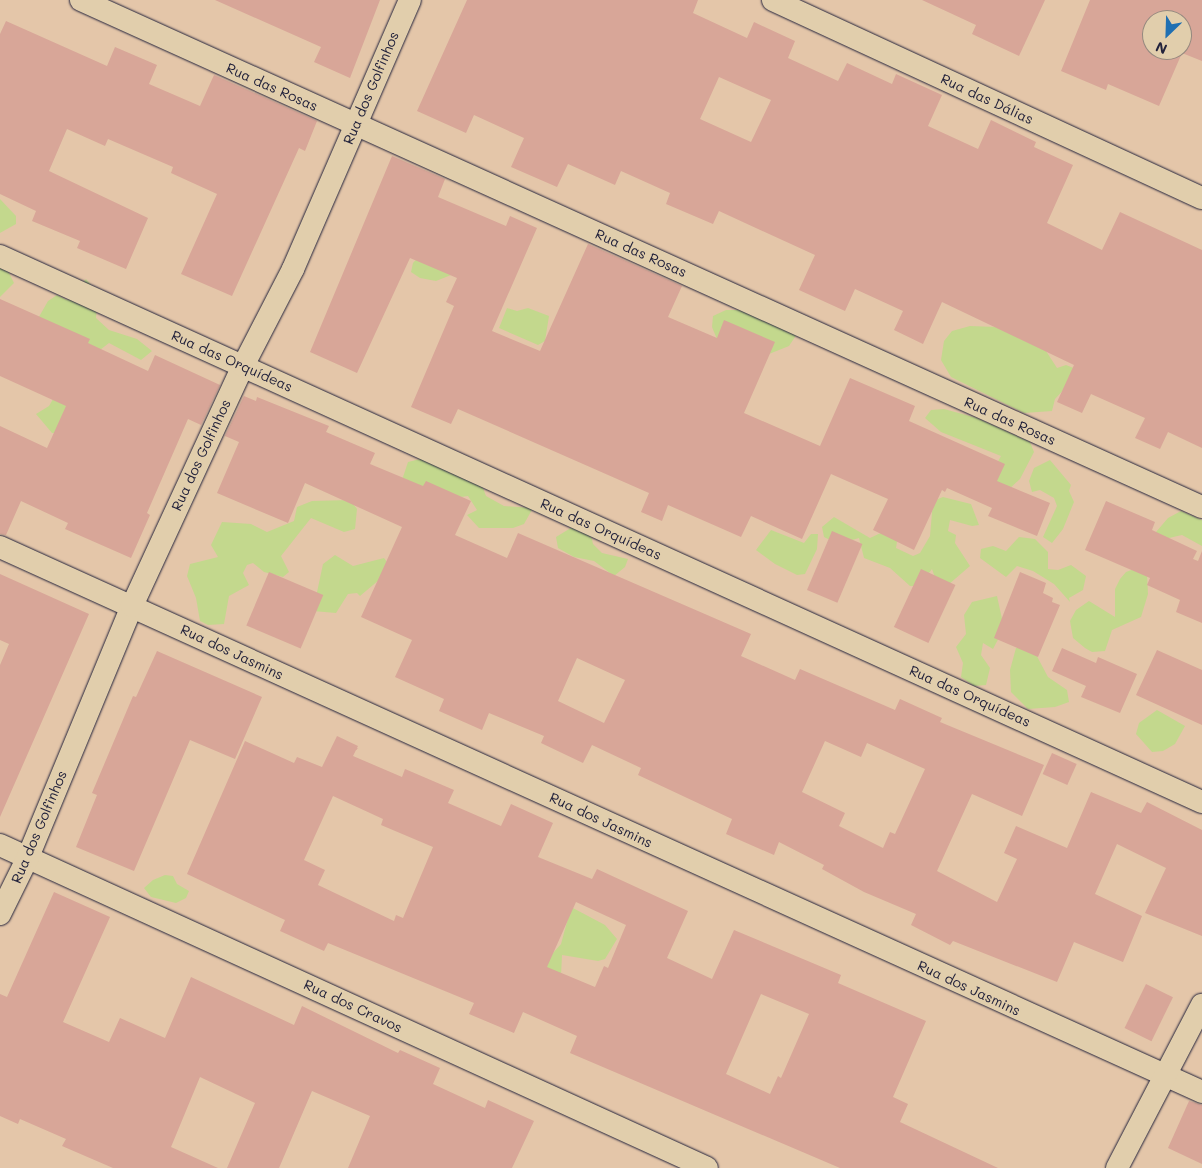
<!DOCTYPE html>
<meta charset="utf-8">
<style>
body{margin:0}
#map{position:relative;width:1202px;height:1168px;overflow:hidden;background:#e4c6a9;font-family:Mali,sans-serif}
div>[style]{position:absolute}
.green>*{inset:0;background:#c3d88d}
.building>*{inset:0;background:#d8a698;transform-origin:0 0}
.roads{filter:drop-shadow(0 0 1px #22223b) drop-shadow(0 0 1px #22223b)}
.street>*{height:22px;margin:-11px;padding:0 11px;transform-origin:11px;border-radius:11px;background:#e1ceac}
span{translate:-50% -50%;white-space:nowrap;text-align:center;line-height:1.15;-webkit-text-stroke:4.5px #e1ceac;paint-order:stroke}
.street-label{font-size:14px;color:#22223b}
.north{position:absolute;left:1142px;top:10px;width:50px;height:50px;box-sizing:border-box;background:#e1ceac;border:1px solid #95897f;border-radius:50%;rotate:204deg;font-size:14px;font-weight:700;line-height:20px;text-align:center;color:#22223b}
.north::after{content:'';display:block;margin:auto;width:18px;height:22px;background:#1f6fb2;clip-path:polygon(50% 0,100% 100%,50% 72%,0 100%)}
</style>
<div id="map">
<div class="green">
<div style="clip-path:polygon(0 199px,16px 216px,16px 224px,0 233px)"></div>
<div style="clip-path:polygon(423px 252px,451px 275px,436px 281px,420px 278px,411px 272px,413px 263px)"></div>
<div style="clip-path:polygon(0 267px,8px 271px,14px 283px,0 297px)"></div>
<div style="clip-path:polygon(86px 279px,98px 293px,96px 318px,109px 330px,137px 339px,152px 351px,141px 360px,109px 343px,96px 353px,36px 322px,48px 301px,57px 295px,67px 300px)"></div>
<div style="clip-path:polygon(507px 308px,517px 311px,528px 308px,549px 316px,545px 341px,538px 345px,499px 328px)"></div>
<div style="clip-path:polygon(726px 310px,741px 310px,797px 334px,789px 346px,769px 354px,719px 344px,712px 327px,713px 316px)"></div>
<div style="clip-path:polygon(970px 326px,996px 327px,1046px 351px,1057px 368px,1066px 365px,1081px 371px,1055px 399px,1052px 411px,1024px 413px,951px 377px,941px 360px,944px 341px,952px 331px)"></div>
<div style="clip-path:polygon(67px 375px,91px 434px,52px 433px,36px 414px,49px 406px)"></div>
<div style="clip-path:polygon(944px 409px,977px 418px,1030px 442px,1034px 452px,1020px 479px,1006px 492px,992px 484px,992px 472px,1001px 456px,941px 432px,925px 418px,931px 410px)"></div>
<div style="clip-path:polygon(439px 447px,450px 448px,473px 461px,486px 496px,504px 506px,533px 508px,524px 524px,513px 528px,479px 528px,467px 515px,477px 510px,468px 496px,453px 498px,401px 483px,408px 462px,424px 458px)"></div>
<div style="clip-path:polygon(1050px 460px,1071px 485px,1069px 491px,1074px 502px,1063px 529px,1052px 543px,1043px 537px,1057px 506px,1054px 498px,1040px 490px,1032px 492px,1029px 481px,1034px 468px)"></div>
<div style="clip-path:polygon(943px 497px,971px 504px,979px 525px,972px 526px,950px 520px,948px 531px,956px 535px,955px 543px,970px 566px,948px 585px,938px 586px,932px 569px,919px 586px,910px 586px,890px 568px,864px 558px,859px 538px,838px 544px,824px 537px,822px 527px,834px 517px,870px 538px,887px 530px,898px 535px,896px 548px,913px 556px,920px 553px,930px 536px,933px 501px)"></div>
<div style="clip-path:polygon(350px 500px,357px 509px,355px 529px,344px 532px,311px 518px,281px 556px,289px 572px,283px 577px,264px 572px,253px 563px,247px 565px,243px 573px,249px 585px,229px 596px,224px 624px,208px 625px,200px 621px,196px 598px,187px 576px,190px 564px,218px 557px,211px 545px,222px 522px,251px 524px,267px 532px,294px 521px,297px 507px,312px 501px)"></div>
<div style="clip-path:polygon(1181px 511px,1202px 520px,1202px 546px,1182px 535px,1169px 538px,1147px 575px,1148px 594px,1141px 617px,1112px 630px,1105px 651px,1092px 652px,1085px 648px,1073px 638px,1070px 621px,1076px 610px,1089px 601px,1115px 617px,1115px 589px,1120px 579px,1126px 572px,1142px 566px,1145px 552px,1156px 532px,1168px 518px)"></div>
<div style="clip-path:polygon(579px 523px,590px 531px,593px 544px,602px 553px,628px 559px,625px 567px,614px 576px,594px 561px,574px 557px,558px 548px,556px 537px)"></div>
<div style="clip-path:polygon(771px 530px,804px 543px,811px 534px,818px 534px,817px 549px,805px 574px,797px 575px,775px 564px,756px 550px)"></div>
<div style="clip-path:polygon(1019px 537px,1035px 539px,1048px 552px,1048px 569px,1058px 570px,1071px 565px,1086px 576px,1083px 590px,1069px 598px,1070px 602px,1054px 584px,1033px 571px,1017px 566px,1006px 577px,980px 558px,981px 549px,993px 546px,1006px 551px)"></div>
<div style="clip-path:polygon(335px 555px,353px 566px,384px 558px,392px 569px,360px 596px,357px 593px,348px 594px,336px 613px,313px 611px,323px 564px)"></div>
<div style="clip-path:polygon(997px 596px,1004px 628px,993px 649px,983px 643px,981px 655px,990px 668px,986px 685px,974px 686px,961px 677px,963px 663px,956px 647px,966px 634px,964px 615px,972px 602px)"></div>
<div style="clip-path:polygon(1032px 647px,1048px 677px,1067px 690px,1069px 702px,1055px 707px,1028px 709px,1011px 692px,1010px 670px,1016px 648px)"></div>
<div style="clip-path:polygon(1157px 710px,1185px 726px,1175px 744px,1163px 751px,1152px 752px,1136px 734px,1139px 723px)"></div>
<div style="clip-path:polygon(165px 875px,173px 876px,177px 884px,189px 891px,186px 898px,176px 903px,151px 897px,144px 888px,153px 880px)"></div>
<div style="clip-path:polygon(571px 907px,605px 925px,617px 939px,605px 959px,598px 961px,562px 955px,561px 976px,531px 958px,553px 953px,561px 944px)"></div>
</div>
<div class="building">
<div style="clip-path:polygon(215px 0,380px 0,350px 78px,314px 62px,321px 47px)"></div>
<div style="clip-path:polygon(evenodd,467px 0,698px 0,693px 13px,747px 38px,754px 22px,795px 41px,788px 58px,838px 81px,847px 63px,892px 84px,896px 74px,942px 95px,928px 126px,978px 149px,991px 120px,1036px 142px,1034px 147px,1073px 165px,1047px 223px,1102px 250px,1120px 212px,1202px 250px,1202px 448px,1168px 432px,1160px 449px,1135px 438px,1145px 418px,1091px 394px,1082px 413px,1057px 402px,1074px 365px,942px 302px,923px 344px,894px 330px,903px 311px,855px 289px,845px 311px,799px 290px,815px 255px,719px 211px,713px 224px,666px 204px,670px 193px,621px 171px,615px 185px,568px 164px,557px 187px,511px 167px,524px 138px,474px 115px,466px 133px,417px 111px,467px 0,719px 77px,771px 100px,751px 142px,700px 119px,719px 77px)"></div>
<div style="clip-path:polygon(922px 0,1045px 0,1019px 56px,972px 34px,976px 25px)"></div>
<div style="clip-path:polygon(evenodd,1090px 0,1202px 0,1202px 61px,1182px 53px,1159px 106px,1108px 84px,1106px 90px,1061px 71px,1090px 0,1152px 20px,1182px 20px,1182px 50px,1152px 50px,1152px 20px)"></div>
<div style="clip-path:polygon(6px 21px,107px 66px,115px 47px,157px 65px,149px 84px,200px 106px,214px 75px,317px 121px,305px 151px,299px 148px,232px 296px,181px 274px,217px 194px,171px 173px,173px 167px,108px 139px,105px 146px,67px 129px,49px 171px,148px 218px,126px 269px,77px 248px,80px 241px,32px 221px,36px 211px,0 194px,0 34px)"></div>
<div style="clip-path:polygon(392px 156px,445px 179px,438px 197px,506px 226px,510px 216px,537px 228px,492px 331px,540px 351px,588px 244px,682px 286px,668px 317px,717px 338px,724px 320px,775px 342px,744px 413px,820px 446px,850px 378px,915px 406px,909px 421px,1005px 464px,997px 481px,1050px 503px,1037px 536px,988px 516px,992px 508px,947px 488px,945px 492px,942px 490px,914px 550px,873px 530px,888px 499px,831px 474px,802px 539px,751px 516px,741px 537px,668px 505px,662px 521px,641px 512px,649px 493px,458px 409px,451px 424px,411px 407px,454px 306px,446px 302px,457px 278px,410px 258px,357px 373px,310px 352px)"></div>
<div style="clip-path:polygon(0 299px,90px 339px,88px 343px,148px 371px,155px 355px,220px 385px,201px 425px,188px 419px,147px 513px,150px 515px,131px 558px,65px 529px,68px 523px,21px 501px,6px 535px,0 534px,0 426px,47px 448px,66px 406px,0 376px)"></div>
<div style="clip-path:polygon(evenodd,244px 396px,256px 401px,257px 397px,329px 426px,326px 432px,375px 453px,370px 464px,423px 486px,426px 481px,471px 501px,455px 535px,507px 558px,518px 533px,751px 634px,741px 656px,795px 680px,800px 669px,895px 710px,900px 699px,942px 718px,940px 722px,1044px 765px,1022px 816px,972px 794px,937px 871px,997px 902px,1017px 859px,1004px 853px,1016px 826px,1067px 848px,1091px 792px,1141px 813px,1147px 802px,1202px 830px,1202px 936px,1145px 913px,1166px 868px,1117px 844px,1095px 894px,1142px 916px,1123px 962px,1074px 942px,1057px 982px,953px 941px,950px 945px,911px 925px,916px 914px,864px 892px,822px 869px,824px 865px,779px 842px,774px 855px,726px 834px,732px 819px,638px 775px,641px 768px,592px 745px,583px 763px,541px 743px,544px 736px,489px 713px,482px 730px,439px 711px,444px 699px,395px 677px,412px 640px,361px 617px,402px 527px,305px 483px,288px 523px,217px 493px,239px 442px,225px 436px,244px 396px,577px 658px,625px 680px,604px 723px,558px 701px,577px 658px,244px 396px,825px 741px,861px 757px,867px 743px,925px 769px,895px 834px,890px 832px,883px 848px,839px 826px,845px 813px,802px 792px,825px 741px)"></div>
<div style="clip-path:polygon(1106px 501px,1155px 522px,1152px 530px,1197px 551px,1193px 559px,1198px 561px,1202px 551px,1202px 623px,1176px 612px,1180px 600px,1147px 585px,1150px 578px,1085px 550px)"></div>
<div style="left:832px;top:531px;width:33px;height:64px;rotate:23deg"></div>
<div style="left:921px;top:569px;width:38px;height:64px;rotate:25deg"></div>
<div style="left:269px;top:572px;width:59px;height:58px;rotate:23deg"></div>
<div style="clip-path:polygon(1020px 572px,1046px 583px,1043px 593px,1053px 598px,1052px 602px,1060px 605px,1038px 657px,994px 638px)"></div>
<div style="clip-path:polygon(0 574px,89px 614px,0 817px,0 665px,9px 644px,0 640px)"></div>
<div style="clip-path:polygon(1062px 648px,1096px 663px,1098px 657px,1137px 674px,1120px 713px,1081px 697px,1086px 686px,1052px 671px)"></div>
<div style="clip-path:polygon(1157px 650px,1202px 670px,1202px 725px,1136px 695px)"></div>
<div style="clip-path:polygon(157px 651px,262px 697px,235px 759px,190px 740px,134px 871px,76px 847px,97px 795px,92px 793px,133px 696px,136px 697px)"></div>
<div style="clip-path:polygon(evenodd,337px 736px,358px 746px,353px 756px,402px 777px,405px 769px,454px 790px,448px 803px,501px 826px,511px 804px,553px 823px,538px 857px,592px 879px,597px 869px,688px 911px,667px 958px,712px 979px,734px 930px,841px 975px,838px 983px,926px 1021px,893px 1097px,908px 1104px,900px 1122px,998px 1168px,840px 1168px,570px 1053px,577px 1036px,523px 1012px,514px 1033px,469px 1014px,474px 1003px,328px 943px,324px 951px,280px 931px,285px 920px,187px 874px,245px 741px,294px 763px,297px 757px,322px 767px,337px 736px,333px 796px,383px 819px,381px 825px,433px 847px,403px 918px,396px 915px,394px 921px,318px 885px,325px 870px,304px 860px,333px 796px,337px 736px,576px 902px,626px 925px,608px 968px,604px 966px,595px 987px,547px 967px,576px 902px,337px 736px,761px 994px,809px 1014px,781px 1078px,778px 1076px,770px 1094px,726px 1074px,761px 994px)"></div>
<div style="left:1052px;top:753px;width:27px;height:23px;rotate:24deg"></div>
<div style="clip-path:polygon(54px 892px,110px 917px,63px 1022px,109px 1042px,120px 1018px,165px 1038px,191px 977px,294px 1025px,302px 1006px,398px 1053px,400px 1050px,440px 1068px,433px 1084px,485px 1108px,488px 1100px,534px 1121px,512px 1168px,348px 1168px,370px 1116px,312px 1091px,279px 1168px,227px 1168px,255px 1103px,200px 1077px,171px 1147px,218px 1168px,113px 1168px,62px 1146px,66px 1139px,20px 1119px,18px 1124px,0 1116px,0 994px,7px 997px)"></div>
<div style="left:1146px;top:984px;width:30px;height:49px;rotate:26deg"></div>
<div style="clip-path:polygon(1189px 1101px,1202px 1105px,1202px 1164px,1168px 1148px)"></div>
</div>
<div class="roads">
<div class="street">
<div style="left:81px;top:0;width:1230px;rotate:24.34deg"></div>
<div style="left:773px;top:0;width:472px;rotate:24.8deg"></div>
<div style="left:0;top:256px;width:1320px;rotate:24.43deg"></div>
<div style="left:0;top:547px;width:1320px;rotate:24.39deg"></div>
<div style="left:0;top:845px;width:777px;rotate:24.55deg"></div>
<div style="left:0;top:914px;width:64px;rotate:-63.8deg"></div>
<div style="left:28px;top:857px;width:272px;rotate:-67.5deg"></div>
<div style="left:132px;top:606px;width:264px;rotate:-65.2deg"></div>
<div style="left:243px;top:366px;width:109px;rotate:-62.7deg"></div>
<div style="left:293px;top:269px;width:293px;rotate:-66.5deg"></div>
<div style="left:1117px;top:1168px;width:184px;rotate:-62.5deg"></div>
</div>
</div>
<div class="street-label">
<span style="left:272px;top:87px;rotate:24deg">Rua das Rosas</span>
<span style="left:371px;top:88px;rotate:-67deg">Rua dos Golfinhos</span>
<span style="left:987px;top:99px;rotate:25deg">Rua das Dálias</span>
<span style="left:641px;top:253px;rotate:24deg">Rua das Rosas</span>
<span style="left:232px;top:361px;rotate:24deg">Rua das Orquídeas</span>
<span style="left:1010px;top:421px;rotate:24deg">Rua das Rosas</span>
<span style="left:201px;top:455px;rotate:-65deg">Rua dos Golfinhos</span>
<span style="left:601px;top:529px;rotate:24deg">Rua das Orquídeas</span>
<span style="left:232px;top:652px;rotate:25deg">Rua dos Jasmins</span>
<span style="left:970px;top:696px;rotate:24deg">Rua das Orquídeas</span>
<span style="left:601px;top:820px;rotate:25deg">Rua dos Jasmins</span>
<span style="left:39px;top:827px;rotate:-67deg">Rua dos Golfinhos</span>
<span style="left:969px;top:988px;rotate:25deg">Rua dos Jasmins</span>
<span style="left:353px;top:1006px;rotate:25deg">Rua dos Cravos</span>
</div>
<div class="north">N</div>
</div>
